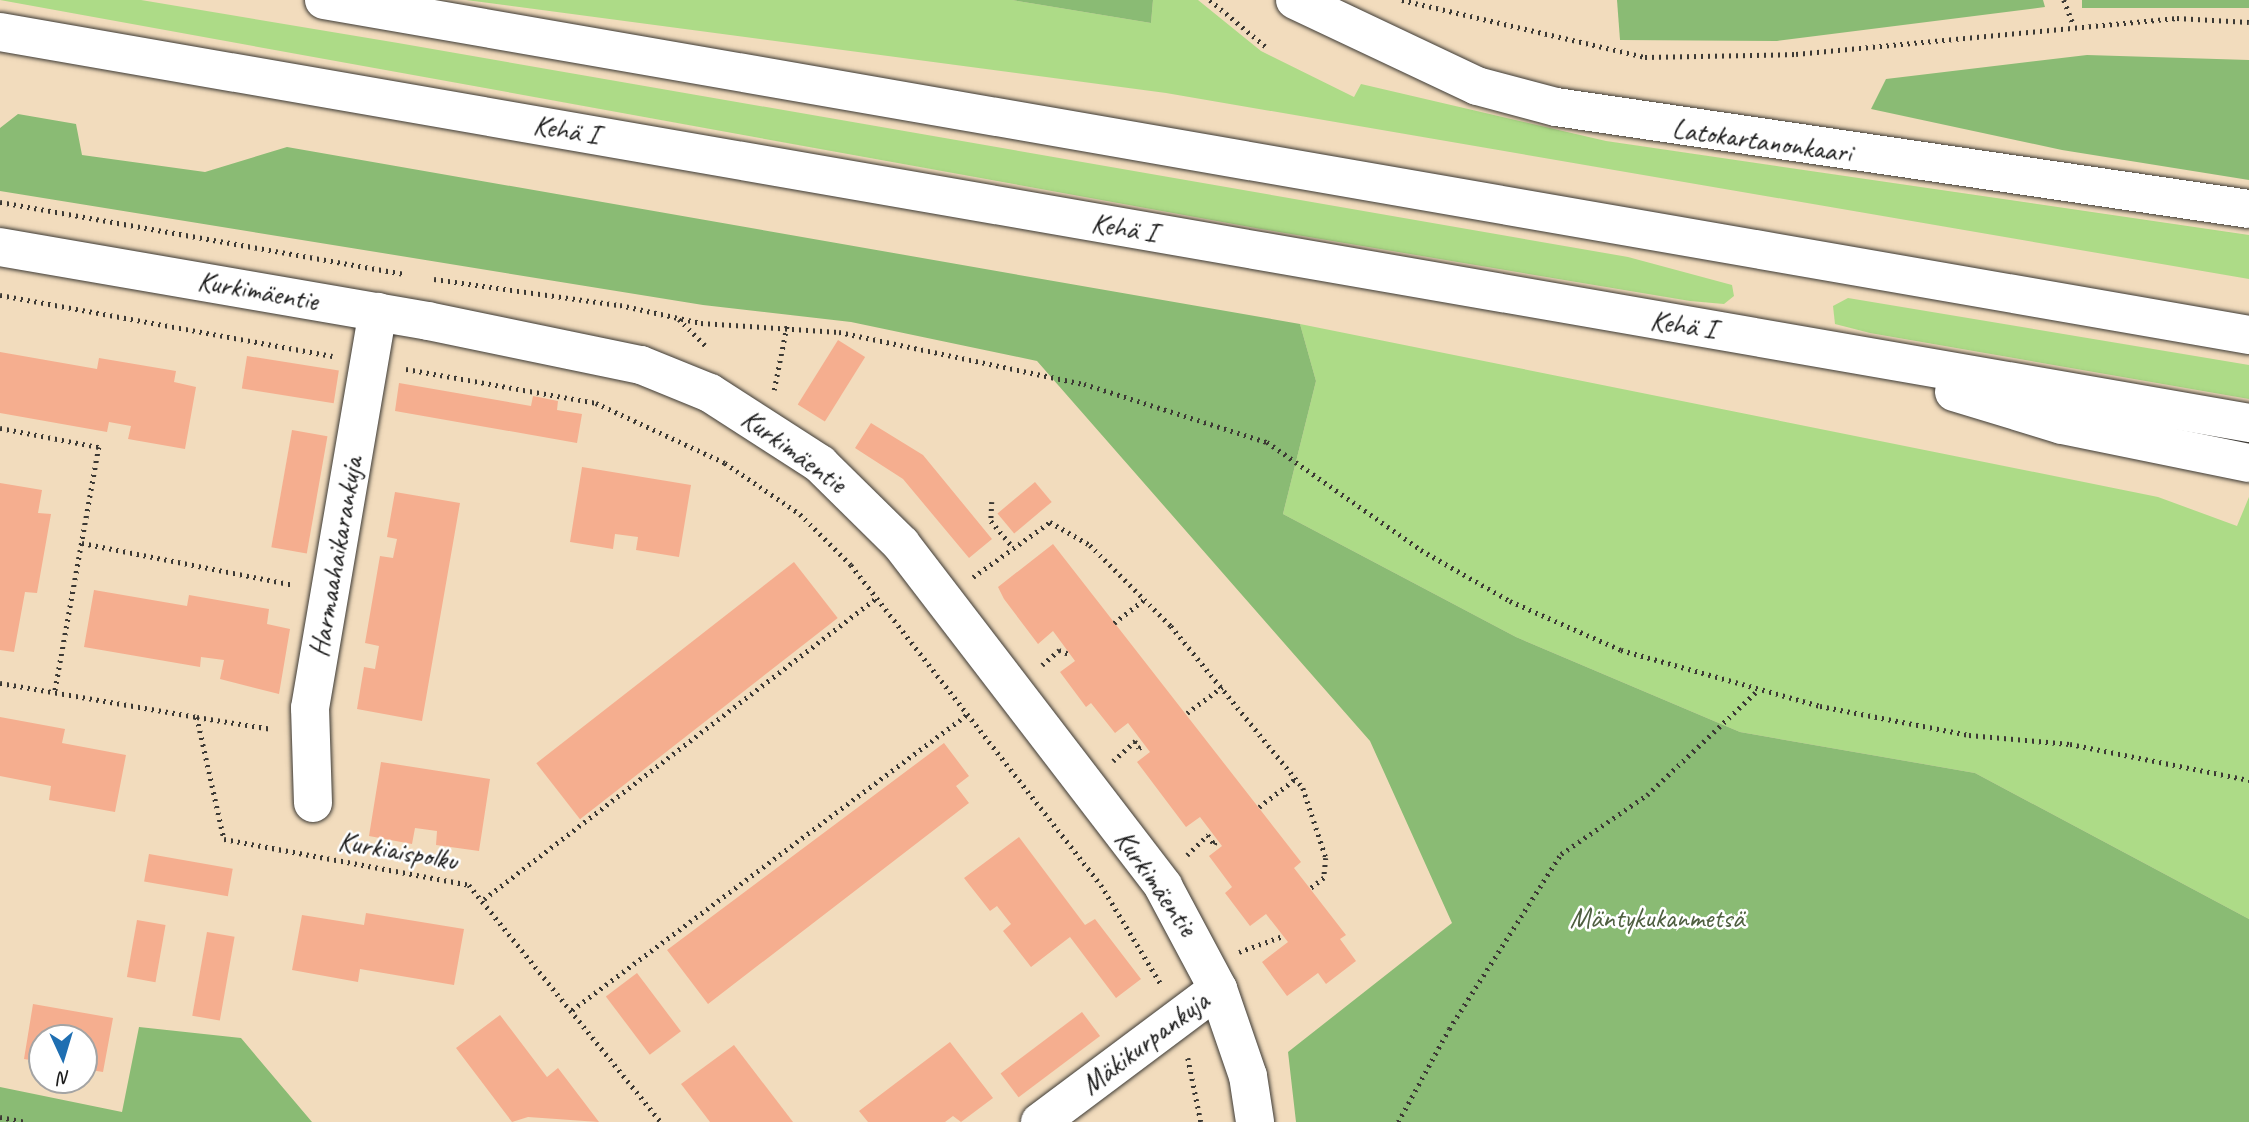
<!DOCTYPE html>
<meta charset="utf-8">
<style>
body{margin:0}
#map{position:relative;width:2249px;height:1122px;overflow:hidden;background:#f2dcbd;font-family:Caveat,sans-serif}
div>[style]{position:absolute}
.green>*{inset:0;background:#addb87}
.forest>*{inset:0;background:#8abb74;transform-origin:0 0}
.building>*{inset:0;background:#f5ae8f;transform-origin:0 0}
.path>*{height:4.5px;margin-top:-2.25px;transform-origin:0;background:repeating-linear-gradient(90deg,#3c3934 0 2px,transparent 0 7px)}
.roads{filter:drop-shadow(0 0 2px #3c3934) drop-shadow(0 0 2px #3c3934)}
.street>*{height:38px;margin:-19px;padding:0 19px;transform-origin:19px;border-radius:19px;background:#fff}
.secondary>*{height:38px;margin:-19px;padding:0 19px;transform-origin:19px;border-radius:19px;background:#fff}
.highway>*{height:38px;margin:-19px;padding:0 19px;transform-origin:19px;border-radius:19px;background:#fff}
span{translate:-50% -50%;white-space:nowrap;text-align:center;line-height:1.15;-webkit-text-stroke:5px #fff;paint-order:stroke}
.street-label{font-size:28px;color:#1c1c1c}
.park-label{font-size:28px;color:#4f5f41}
.north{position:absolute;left:28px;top:1024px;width:70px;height:70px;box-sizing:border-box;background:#fff;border:2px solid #a4a4a4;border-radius:50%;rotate:176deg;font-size:19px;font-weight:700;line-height:28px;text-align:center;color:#1c1c1c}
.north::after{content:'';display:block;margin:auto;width:24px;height:32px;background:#1f6fb2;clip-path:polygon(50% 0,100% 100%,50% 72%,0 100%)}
</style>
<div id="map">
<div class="green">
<div style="clip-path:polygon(0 0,141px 0,398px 43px,1628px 257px,1732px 285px,1734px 296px,1724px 304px,1690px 301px,1261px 229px)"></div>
<div style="clip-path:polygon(466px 0,1012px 0,1151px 23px,1153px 0,1198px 0,1261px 51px,1354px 97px,1361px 84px,1606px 141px,2249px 235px,2249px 279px,1166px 93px)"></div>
<div style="clip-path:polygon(1848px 298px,2249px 365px,2249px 399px,1870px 333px,1835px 324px,1833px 306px)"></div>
<div style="clip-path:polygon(1300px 324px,2158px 497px,2237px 526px,2249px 497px,2249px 919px,1975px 773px,1740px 732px,1516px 637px,1283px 514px,1316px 381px)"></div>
</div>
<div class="forest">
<div style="clip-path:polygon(1012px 0,1153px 0,1151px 23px)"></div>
<div style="clip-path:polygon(1617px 0,2043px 0,2045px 7px,1777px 41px,1620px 40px)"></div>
<div style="left:2082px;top:0;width:167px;height:8px"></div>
<div style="clip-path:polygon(2087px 55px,2249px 60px,2249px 180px,2062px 150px,1871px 109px,1886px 79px)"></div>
<div style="clip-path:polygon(18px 114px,76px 124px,82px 155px,205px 172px,287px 147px,1300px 324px,1316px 381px,1283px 514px,1516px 637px,1740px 732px,1975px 773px,2249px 919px,2249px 1122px,1296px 1122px,1288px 1052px,1452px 923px,1370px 741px,1037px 361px,851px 322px,703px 305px,0 191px,0 128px)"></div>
<div style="clip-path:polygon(139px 1027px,241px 1038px,312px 1122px,0 1122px,0 1087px,122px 1112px)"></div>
</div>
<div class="building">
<div style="left:838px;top:340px;width:32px;height:76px;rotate:32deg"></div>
<div style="clip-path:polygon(0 352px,97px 369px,99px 358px,176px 371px,174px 382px,196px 387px,185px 449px,128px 439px,131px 426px,109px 422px,107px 432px,0 413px)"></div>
<div style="left:247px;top:356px;width:93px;height:33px;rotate:9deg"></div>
<div style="clip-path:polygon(399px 383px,531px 406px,533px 396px,558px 401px,557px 410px,582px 414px,577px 443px,395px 411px)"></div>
<div style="clip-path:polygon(871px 423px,923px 455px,992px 539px,969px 558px,903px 479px,855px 448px)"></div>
<div style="left:292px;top:430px;width:36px;height:119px;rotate:10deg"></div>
<div style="clip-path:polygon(582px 467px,691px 485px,679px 557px,636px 550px,638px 537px,615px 534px,613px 549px,570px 542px)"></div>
<div style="left:1035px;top:482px;width:26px;height:49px;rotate:50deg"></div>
<div style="clip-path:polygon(0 483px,42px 490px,38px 513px,51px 514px,37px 593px,25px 592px,14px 652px,0 650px)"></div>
<div style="clip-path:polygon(395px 492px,460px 503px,422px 721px,357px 709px,364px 667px,375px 669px,379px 646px,365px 643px,380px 556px,393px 558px,397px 539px,387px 537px)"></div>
<div style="clip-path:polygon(1053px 544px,1301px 862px,1294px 868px,1346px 935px,1340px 939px,1356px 961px,1326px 984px,1318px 973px,1287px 996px,1262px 962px,1288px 942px,1266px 914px,1250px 926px,1225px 893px,1232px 887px,1209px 856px,1222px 846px,1200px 817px,1186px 827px,1137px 762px,1150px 752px,1128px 723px,1115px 733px,1091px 703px,1086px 707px,1060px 672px,1075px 661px,1053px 631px,1038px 644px,1004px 599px,998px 587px)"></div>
<div style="left:794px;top:562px;width:71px;height:327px;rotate:52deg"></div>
<div style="clip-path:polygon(94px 590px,187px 606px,189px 595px,269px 609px,267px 624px,290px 629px,279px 694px,220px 679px,224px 660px,201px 657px,200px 667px,84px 647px)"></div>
<div style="clip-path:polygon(0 717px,65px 729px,62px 743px,126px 755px,115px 812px,49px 800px,51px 786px,0 776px)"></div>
<div style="clip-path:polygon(944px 743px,969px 776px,956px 786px,969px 803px,708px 1004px,667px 950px)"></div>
<div style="clip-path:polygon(381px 762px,490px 779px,479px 851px,436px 845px,437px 831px,415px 828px,412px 844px,369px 836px)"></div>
<div style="clip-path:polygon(1019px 837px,1085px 925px,1095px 919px,1141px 979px,1116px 998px,1070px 937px,1031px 967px,1003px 931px,1011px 924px,997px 906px,990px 911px,964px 878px)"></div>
<div style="left:149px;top:854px;width:85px;height:28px;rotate:10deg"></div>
<div style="clip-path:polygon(366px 913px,464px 929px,454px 985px,360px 969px,358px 982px,292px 970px,302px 915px,364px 925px)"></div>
<div style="left:137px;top:920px;width:29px;height:58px;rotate:10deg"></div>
<div style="left:207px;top:932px;width:28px;height:85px;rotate:10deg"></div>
<div style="left:637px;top:973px;width:73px;height:39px;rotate:53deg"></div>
<div style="clip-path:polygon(33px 1004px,113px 1018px,103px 1072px,84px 1069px,84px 1038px,42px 1038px,42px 1062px,24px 1059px)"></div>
<div style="left:1082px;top:1012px;width:30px;height:102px;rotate:53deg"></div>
<div style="clip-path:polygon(500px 1015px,547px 1077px,558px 1068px,599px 1122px,528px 1117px,512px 1122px,456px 1048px)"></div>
<div style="clip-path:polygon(950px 1042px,993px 1098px,961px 1122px,953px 1116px,945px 1122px,868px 1122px,859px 1111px)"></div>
<div style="clip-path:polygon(734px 1045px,793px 1122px,710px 1122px,681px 1084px)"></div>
</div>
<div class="path">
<div style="left:1210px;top:0;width:72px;rotate:39.9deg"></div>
<div style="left:1402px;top:0;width:250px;rotate:13.2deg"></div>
<div style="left:1645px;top:57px;width:151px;rotate:-1.1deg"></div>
<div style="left:1796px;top:54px;width:383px;rotate:-5.4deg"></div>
<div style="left:2177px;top:18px;width:72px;rotate:3.2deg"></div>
<div style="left:2064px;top:0;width:26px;rotate:69deg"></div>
<div style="left:0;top:202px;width:411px;rotate:10.1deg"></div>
<div style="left:434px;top:279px;width:188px;rotate:8deg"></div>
<div style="left:620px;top:305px;width:83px;rotate:12.5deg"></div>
<div style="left:701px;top:323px;width:138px;rotate:3.7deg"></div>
<div style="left:839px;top:332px;width:250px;rotate:12deg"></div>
<div style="left:1084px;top:384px;width:192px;rotate:17.6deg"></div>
<div style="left:1267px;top:442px;width:188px;rotate:35deg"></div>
<div style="left:1421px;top:550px;width:103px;rotate:29.8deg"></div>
<div style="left:1510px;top:601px;width:121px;rotate:23.8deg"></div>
<div style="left:1621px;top:650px;width:207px;rotate:15.7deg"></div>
<div style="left:1820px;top:706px;width:152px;rotate:11deg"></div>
<div style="left:1969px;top:735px;width:101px;rotate:5.1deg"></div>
<div style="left:2070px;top:744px;width:183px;rotate:11.4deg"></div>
<div style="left:0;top:295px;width:338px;rotate:10.4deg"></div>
<div style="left:679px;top:319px;width:41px;rotate:45deg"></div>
<div style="left:406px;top:369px;width:193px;rotate:10.1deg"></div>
<div style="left:596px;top:403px;width:142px;rotate:24.9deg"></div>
<div style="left:725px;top:463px;width:91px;rotate:34.2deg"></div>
<div style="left:800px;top:514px;width:72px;rotate:45deg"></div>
<div style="left:851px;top:565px;width:406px;rotate:52deg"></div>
<div style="left:1101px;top:885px;width:116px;rotate:58.8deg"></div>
<div style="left:774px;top:390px;width:66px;rotate:-78.7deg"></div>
<div style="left:0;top:428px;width:101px;rotate:10.9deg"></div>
<div style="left:99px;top:447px;width:249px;rotate:100.2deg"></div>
<div style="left:992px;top:502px;width:19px;rotate:93deg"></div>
<div style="left:991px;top:521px;width:35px;rotate:50deg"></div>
<div style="left:82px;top:543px;width:216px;rotate:11.2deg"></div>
<div style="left:973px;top:577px;width:95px;rotate:-35.5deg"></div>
<div style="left:1050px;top:522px;width:46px;rotate:29.9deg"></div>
<div style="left:1090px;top:545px;width:115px;rotate:45deg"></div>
<div style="left:1171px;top:626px;width:209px;rotate:50.8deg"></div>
<div style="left:1303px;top:788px;width:74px;rotate:71.8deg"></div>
<div style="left:1326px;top:858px;width:20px;rotate:96deg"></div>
<div style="left:1324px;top:878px;width:18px;rotate:142deg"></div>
<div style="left:1114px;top:623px;width:39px;rotate:-38deg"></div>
<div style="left:1042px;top:665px;width:23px;rotate:-41deg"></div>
<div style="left:1059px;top:650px;width:11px;rotate:22deg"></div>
<div style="left:0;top:683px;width:200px;rotate:9.8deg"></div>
<div style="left:197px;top:717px;width:125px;rotate:77.5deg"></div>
<div style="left:224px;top:839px;width:249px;rotate:10.6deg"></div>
<div style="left:469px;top:885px;width:305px;rotate:51deg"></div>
<div style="left:1187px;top:713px;width:44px;rotate:-36.6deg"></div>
<div style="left:197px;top:717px;width:76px;rotate:9.1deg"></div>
<div style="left:1113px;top:761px;width:30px;rotate:-42deg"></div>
<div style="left:1135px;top:741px;width:8px;rotate:60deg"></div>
<div style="left:1139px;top:748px;width:6px;rotate:-31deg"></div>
<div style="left:1259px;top:807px;width:46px;rotate:-37.9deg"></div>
<div style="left:1187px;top:855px;width:29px;rotate:-44deg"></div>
<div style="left:1208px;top:835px;width:11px;rotate:56deg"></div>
<div style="left:1214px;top:844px;width:6px;rotate:-59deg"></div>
<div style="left:484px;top:899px;width:496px;rotate:-37.5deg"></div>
<div style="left:1239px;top:952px;width:47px;rotate:-20deg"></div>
<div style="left:572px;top:1010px;width:493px;rotate:-36.8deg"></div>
<div style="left:1188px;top:1058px;width:65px;rotate:78.5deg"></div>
<div style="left:0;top:1117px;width:26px;rotate:11deg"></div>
<div style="left:1398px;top:1122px;width:106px;rotate:-61.3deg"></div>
<div style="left:1449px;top:1029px;width:208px;rotate:-57.4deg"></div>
<div style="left:1561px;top:854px;width:104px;rotate:-34.5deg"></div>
<div style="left:1647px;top:795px;width:150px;rotate:-43.4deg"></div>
</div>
<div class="roads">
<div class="street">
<div style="left:313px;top:803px;width:95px;rotate:-91.8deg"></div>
<div style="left:310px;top:708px;width:402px;rotate:-80.3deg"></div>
<div style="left:1040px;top:1122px;width:222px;rotate:-36.8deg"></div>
</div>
<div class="secondary">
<div style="left:1295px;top:0;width:201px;rotate:25.3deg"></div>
<div style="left:1477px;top:86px;width:82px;rotate:14.9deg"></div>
<div style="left:1556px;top:107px;width:700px;rotate:8.37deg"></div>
<div style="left:0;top:247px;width:434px;rotate:9.8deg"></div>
<div style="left:428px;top:321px;width:217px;rotate:11.7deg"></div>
<div style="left:641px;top:365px;width:74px;rotate:22.1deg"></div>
<div style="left:710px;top:393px;width:131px;rotate:32.8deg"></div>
<div style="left:820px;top:464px;width:114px;rotate:44.6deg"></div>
<div style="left:901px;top:544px;width:431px;rotate:52.5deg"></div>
<div style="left:1163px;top:886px;width:117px;rotate:61.9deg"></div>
<div style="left:1218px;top:989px;width:92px;rotate:71deg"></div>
<div style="left:1248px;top:1076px;width:47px;rotate:81.3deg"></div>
</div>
<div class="highway">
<div style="left:324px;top:0;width:1954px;rotate:9.87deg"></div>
<div style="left:0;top:32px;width:2283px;rotate:9.86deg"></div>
<div style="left:1954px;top:392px;width:113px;rotate:17deg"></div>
<div style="left:2062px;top:425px;width:191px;rotate:11.5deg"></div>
</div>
</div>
<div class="street-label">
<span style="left:566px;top:130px;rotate:10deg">Kehä I</span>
<span style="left:1762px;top:141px;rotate:8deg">Latokartanonkaari</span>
<span style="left:1124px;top:228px;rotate:10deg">Kehä I</span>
<span style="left:258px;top:291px;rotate:10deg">Kurkimäentie</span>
<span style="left:1683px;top:325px;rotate:9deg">Kehä I</span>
<span style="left:794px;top:451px;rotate:36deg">Kurkimäentie</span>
<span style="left:336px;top:557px;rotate:-80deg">Harmaahaikarankuja</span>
<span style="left:398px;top:851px;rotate:10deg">Kurkiaispolku</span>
<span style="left:1156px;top:883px;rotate:55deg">Kurkimäentie</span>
<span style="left:1145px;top:1043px;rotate:-37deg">Mäkikurpankuja</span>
</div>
<div class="park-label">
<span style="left:1657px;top:918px">Mäntykukanmetsä</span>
</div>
<div class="north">N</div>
</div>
